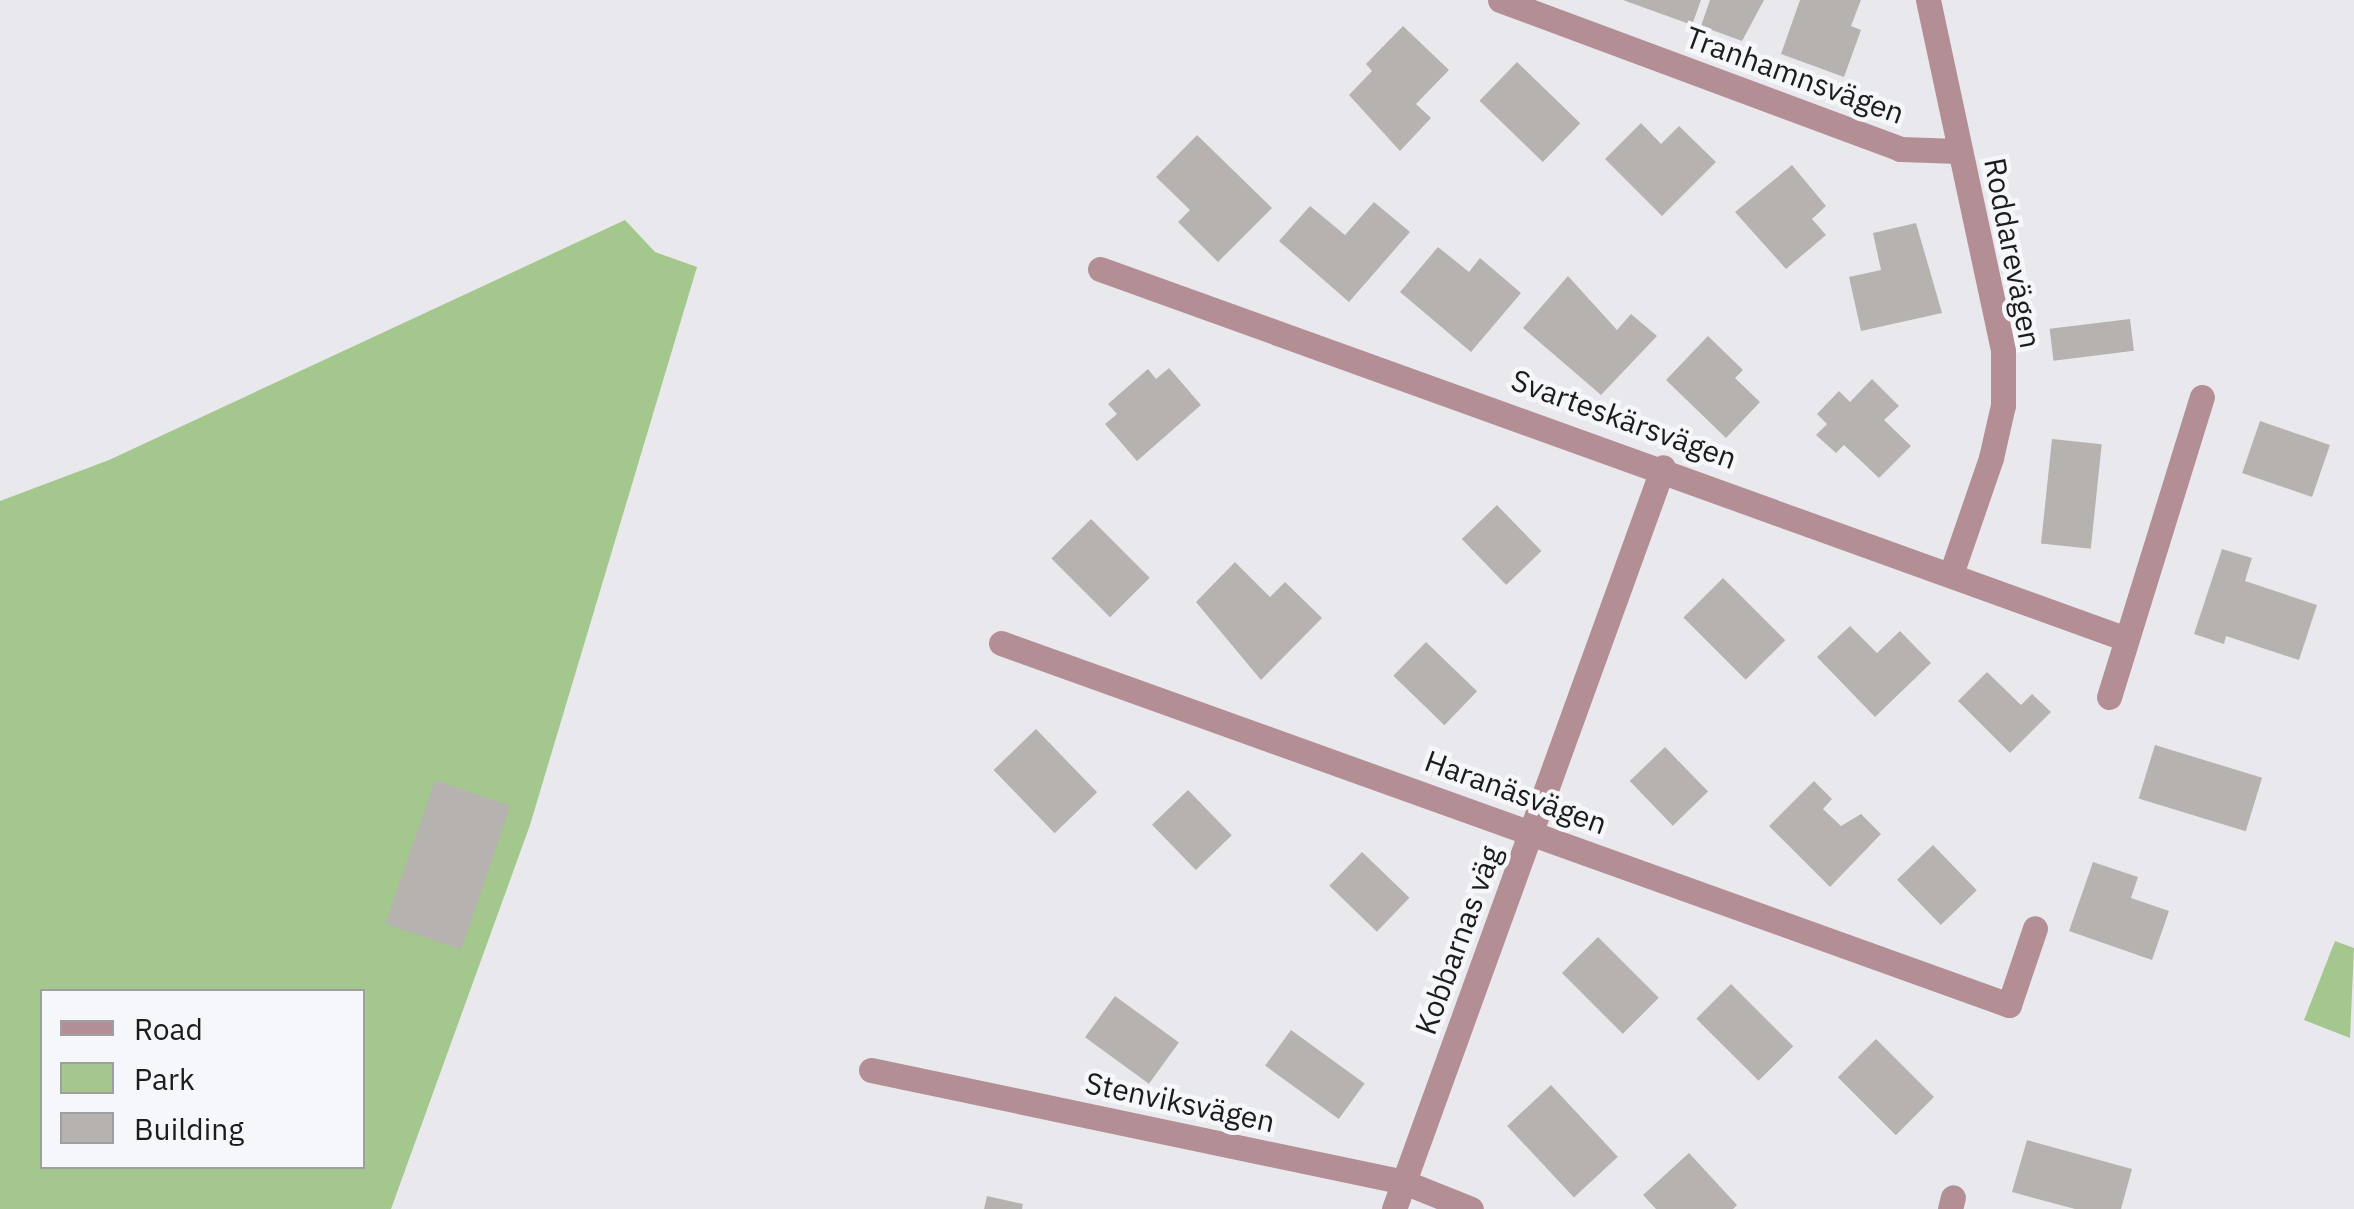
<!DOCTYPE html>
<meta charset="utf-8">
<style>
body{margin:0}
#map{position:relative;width:2354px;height:1209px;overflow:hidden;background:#e9e9ed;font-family:"IBM Plex Sans",sans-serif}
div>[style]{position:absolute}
.green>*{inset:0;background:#a3c78c}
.building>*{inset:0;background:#b6b2b0;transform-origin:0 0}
.minor>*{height:25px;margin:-12.5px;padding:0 12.5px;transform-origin:12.5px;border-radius:12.5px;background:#b38e94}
span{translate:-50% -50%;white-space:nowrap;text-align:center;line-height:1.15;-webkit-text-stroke:9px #f6f7fb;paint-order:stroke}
.street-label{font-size:30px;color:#1c1c1d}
.legend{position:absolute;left:40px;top:989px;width:325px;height:180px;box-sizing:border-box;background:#f6f7fb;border:2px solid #9f9fa2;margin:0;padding:12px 18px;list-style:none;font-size:30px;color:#1c1c1d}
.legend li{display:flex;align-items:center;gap:20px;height:50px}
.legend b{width:50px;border:2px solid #9f9fa2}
</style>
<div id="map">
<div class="green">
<div style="clip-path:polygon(evenodd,625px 220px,655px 252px,697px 267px,530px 825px,391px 1209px,0 1209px,0 501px,109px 460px,625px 220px,42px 992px,362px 992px,362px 1166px,42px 1166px,42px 992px)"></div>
<div style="clip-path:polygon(2335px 941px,2354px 948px,2350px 1038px,2304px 1020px)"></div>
</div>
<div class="building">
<div style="clip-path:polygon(1623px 0,1701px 0,1692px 25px)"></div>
<div style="clip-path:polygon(1710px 0,1764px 0,1742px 41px,1701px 26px)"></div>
<div style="clip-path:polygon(1800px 0,1861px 0,1851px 26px,1861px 30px,1844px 77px,1781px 54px)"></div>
<div style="clip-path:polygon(1403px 26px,1449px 70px,1416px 104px,1431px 118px,1400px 151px,1349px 95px,1372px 71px,1366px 64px)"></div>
<div style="left:1517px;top:62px;width:88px;height:54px;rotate:44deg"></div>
<div style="clip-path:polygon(1641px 123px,1661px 144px,1679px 126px,1716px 162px,1662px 216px,1605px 159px)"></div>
<div style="clip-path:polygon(1197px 135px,1272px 208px,1218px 262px,1178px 222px,1190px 210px,1156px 177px)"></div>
<div style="clip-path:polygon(1792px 165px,1826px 206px,1812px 219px,1826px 235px,1786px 269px,1735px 212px)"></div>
<div style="clip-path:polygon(1374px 202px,1410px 232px,1349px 302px,1279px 241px,1310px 206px,1345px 235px)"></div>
<div style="clip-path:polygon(1916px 223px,1942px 313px,1861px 331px,1849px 277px,1881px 270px,1873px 233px)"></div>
<div style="clip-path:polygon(1438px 247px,1469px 272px,1480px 258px,1521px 293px,1471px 352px,1400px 292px)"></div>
<div style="clip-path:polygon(1568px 276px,1617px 330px,1631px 314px,1657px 336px,1601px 395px,1523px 328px)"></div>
<div style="left:2130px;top:319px;width:32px;height:81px;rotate:83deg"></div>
<div style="clip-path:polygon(1708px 336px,1743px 370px,1735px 378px,1760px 402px,1726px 438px,1666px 380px)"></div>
<div style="clip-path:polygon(1169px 368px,1201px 405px,1137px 461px,1105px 424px,1117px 414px,1108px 404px,1148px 369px,1156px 379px)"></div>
<div style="clip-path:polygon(1872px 379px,1899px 406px,1884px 420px,1911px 446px,1879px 478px,1844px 445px,1836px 453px,1816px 435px,1827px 424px,1817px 414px,1839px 391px,1850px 402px)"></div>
<div style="left:2260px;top:421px;width:74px;height:55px;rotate:19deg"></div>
<div style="left:2052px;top:439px;width:50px;height:105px;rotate:6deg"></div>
<div style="left:1497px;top:505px;width:64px;height:49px;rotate:46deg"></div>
<div style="left:1091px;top:519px;width:83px;height:56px;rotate:45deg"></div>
<div style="clip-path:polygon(2222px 549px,2252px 558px,2245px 581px,2317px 605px,2299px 660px,2226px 636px,2224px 644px,2194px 634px)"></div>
<div style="clip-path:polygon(1235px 562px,1270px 597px,1285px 582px,1322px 618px,1261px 680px,1196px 602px)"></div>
<div style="left:1723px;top:578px;width:88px;height:56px;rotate:45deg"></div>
<div style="clip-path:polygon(1850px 626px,1877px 653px,1900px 631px,1931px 663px,1875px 717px,1817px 657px)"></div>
<div style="left:1426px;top:642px;width:71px;height:47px;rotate:44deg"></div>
<div style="clip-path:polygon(1987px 672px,2021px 705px,2032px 694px,2051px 712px,2010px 753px,1958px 701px)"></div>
<div style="left:1036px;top:729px;width:88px;height:59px;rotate:46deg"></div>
<div style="left:2155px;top:745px;width:112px;height:56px;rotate:17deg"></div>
<div style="left:1665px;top:747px;width:62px;height:49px;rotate:46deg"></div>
<div style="left:435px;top:780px;width:80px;height:152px;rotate:19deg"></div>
<div style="clip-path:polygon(1814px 781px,1832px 799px,1823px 809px,1841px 826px,1861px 814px,1881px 834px,1830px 887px,1769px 826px)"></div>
<div style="left:1188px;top:790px;width:63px;height:50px;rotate:46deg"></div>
<div style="left:1933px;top:845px;width:63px;height:50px;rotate:46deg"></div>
<div style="left:1362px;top:852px;width:66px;height:47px;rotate:44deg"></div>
<div style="clip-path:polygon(2093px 862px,2138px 877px,2131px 898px,2169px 911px,2152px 960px,2069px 931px)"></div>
<div style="left:1598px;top:937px;width:86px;height:51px;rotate:45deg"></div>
<div style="left:1731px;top:984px;width:88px;height:49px;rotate:45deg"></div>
<div style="left:1115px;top:996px;width:79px;height:51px;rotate:36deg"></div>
<div style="left:1291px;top:1030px;width:91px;height:44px;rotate:36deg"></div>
<div style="left:1876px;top:1039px;width:82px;height:54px;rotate:45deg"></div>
<div style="left:1551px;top:1085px;width:98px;height:60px;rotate:47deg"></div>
<div style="clip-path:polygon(2027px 1140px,2132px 1169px,2121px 1209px,2075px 1209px,2012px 1192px)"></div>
<div style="clip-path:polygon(1689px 1153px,1737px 1205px,1733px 1209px,1656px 1209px,1643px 1195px)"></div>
<div style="clip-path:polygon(987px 1196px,1023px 1204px,1022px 1209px,984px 1209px)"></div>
</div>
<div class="minor">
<div style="left:1500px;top:0;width:427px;rotate:20.4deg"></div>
<div style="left:1900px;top:149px;width:59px;rotate:1.9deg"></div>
<div style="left:1928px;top:0;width:357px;rotate:77.9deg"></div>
<div style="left:2003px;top:349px;width:56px;rotate:90deg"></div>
<div style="left:2003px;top:405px;width:54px;rotate:102.8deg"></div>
<div style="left:1991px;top:458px;width:123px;rotate:109deg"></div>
<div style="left:1100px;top:269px;width:1088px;rotate:19.82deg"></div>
<div style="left:1001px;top:643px;width:1071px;rotate:19.75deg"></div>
<div style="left:2009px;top:1005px;width:81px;rotate:-71.3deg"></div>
<div style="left:2109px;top:697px;width:314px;rotate:-72.8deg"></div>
<div style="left:871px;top:1070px;width:545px;rotate:11.87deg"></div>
<div style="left:1404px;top:1182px;width:72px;rotate:21.9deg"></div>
<div style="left:1394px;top:1209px;width:789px;rotate:-70.07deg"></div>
<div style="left:1950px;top:1209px;width:12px;rotate:-76deg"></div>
</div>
<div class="street-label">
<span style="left:1795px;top:75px;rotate:20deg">Tranhamnsvägen</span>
<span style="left:2013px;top:253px;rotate:79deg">Roddarevägen</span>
<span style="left:1624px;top:419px;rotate:20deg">Svarteskärsvägen</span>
<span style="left:1516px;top:792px;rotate:20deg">Haranäsvägen</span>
<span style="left:1458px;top:940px;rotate:-70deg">Kobbarnas väg</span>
<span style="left:1180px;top:1102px;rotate:12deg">Stenviksvägen</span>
</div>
<ul class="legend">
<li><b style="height:12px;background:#b38e94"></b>Road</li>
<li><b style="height:28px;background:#a3c78c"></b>Park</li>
<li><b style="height:28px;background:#b6b2b0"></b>Building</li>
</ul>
</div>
